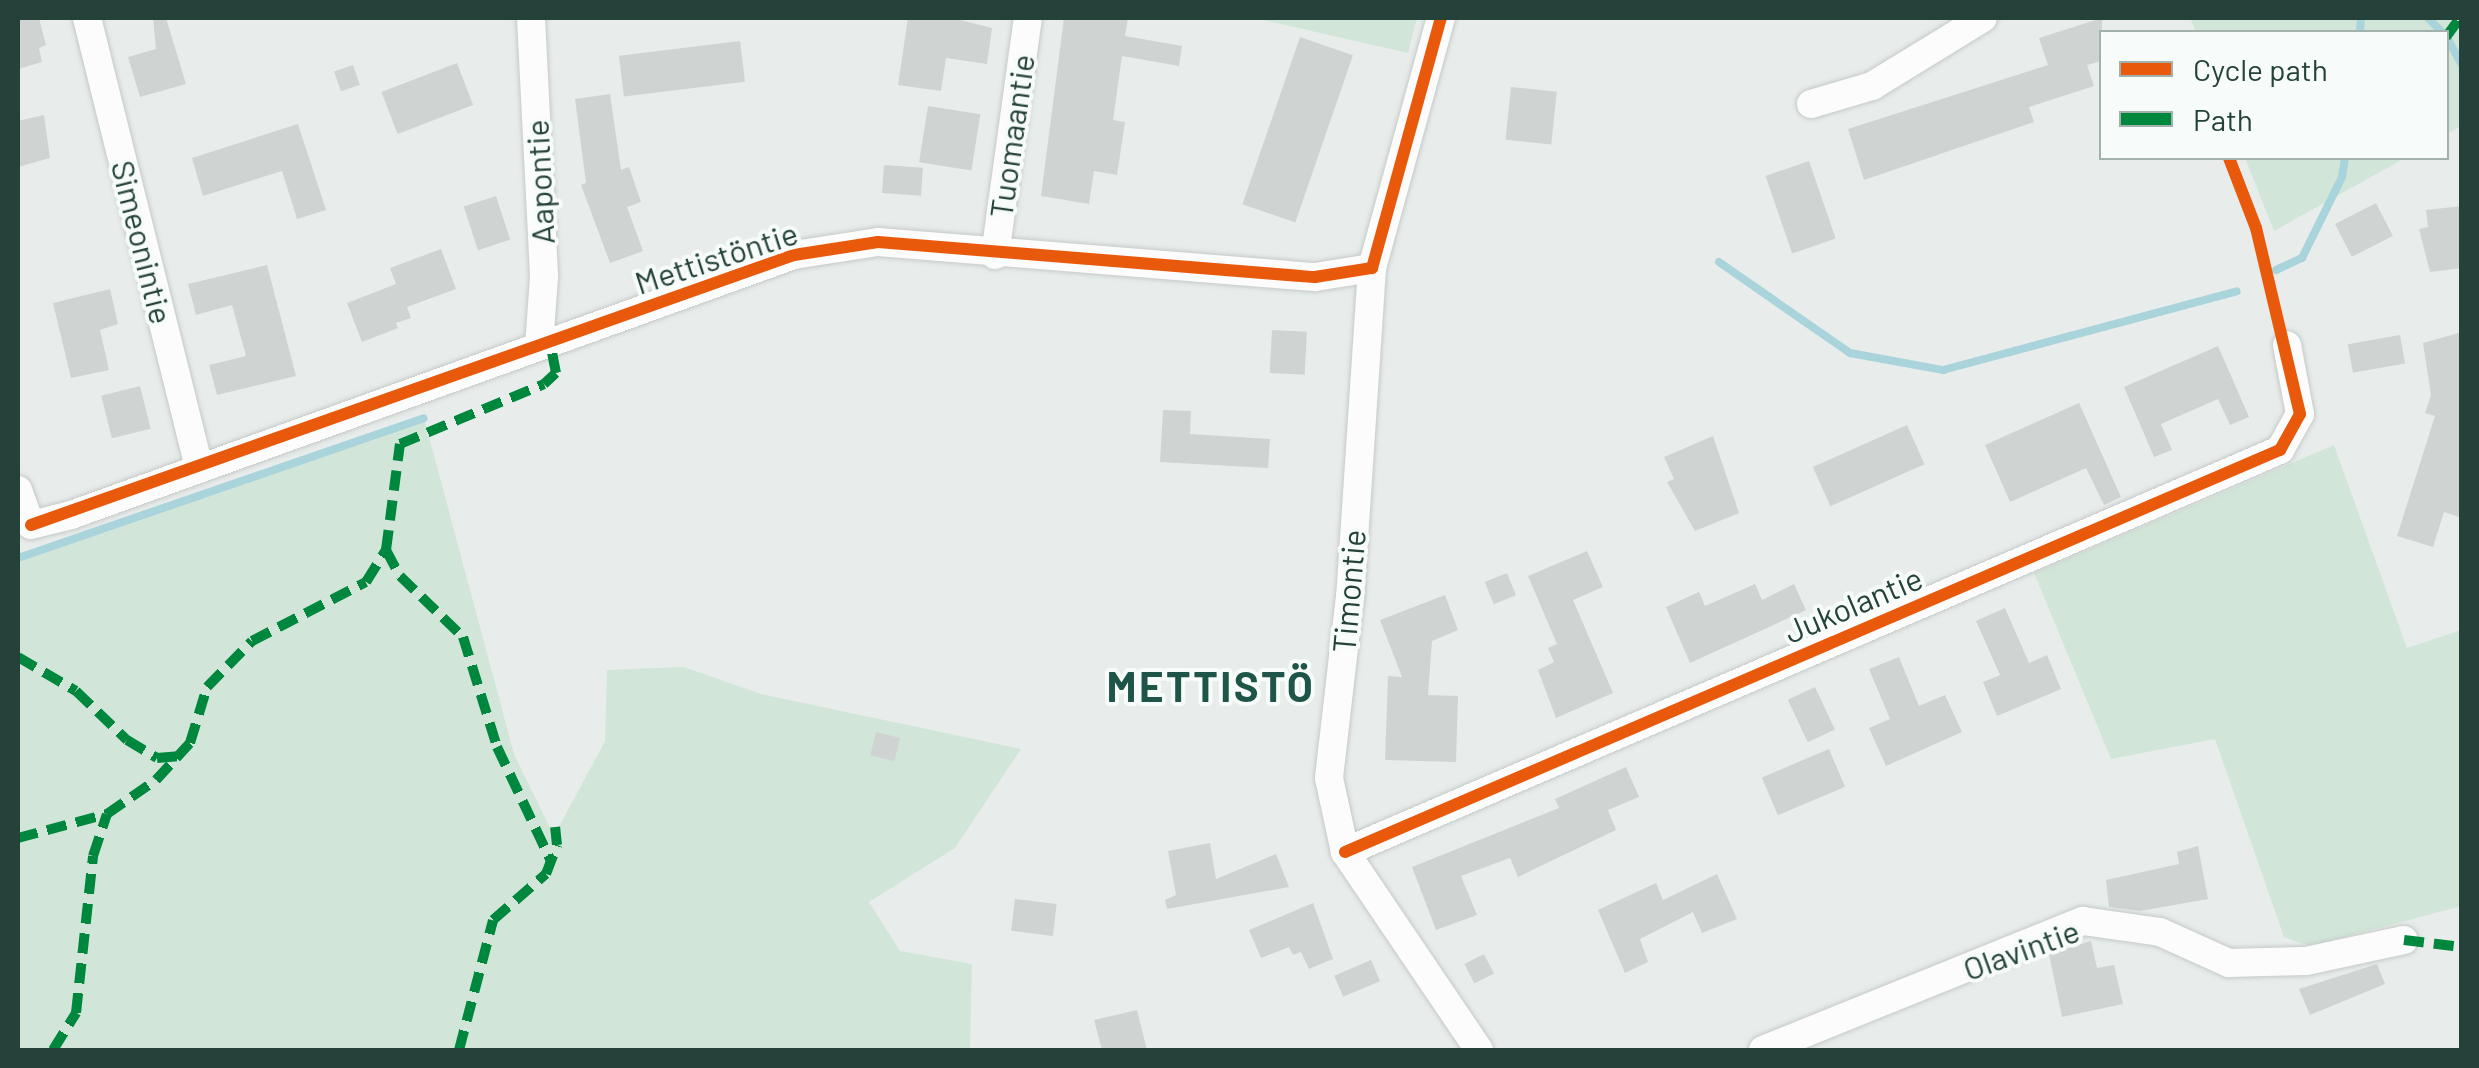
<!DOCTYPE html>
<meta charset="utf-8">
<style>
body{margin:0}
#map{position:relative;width:2479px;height:1068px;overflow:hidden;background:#e8edeb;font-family:Barlow,sans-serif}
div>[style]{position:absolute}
.green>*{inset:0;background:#d1e6d8}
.stream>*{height:8px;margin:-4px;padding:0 4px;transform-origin:4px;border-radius:4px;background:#a9d4db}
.building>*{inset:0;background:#cfd4d2;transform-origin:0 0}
.roads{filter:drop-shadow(0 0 2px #c5cac8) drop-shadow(0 0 2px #c5cac8)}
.minor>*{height:28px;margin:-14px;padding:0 14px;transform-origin:14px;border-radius:14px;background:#fcfcfc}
.quiet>*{height:10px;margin-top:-5px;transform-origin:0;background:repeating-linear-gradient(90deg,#00873e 0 20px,transparent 0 30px)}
.cycleway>*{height:12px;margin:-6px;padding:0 6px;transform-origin:6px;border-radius:6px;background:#e8590c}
span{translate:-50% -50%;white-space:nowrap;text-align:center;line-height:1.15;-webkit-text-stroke:8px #f7fbf9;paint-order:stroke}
.street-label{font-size:32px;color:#24423a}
.district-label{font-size:42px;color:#1f5548;font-weight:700;letter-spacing:2.5px}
.frame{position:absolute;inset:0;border:20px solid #24423a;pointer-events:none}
.legend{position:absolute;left:2099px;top:30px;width:350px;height:130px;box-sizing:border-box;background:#f7fbf9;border:2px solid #a3b1ad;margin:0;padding:12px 18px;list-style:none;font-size:30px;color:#24423a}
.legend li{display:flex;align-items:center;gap:20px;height:50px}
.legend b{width:50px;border:2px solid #a3b1ad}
</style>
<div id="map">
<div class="green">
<div style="clip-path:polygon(1269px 18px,1417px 18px,1408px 53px,1264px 20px)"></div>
<div style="clip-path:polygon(2190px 18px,2461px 18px,2461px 126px,2447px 134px,2446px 32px,2196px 32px)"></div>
<div style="clip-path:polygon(2245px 158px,2405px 158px,2274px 231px)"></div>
<div style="clip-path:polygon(424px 418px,514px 754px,554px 836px,605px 741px,607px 670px,684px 667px,761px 694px,1021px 749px,955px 848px,869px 902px,900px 951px,972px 964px,970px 1050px,18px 1050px,18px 558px)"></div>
<div style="clip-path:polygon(2334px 445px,2407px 648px,2461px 630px,2462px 906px,2310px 946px,2284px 937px,2215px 739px,2111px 759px,2034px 573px)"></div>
</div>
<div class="stream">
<div style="left:2428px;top:18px;width:20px;rotate:45deg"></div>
<div style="left:2360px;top:32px;width:14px;rotate:-86deg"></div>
<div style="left:2446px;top:36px;width:33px;rotate:61deg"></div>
<div style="left:1719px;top:262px;width:160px;rotate:34.8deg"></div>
<div style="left:1850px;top:353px;width:95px;rotate:10.4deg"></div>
<div style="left:1943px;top:370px;width:304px;rotate:-15deg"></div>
<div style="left:2276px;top:270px;width:29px;rotate:-25deg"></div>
<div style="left:2302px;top:258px;width:90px;rotate:-63.7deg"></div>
<div style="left:2342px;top:177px;width:19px;rotate:-81deg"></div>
<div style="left:18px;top:558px;width:429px;rotate:-19deg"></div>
</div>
<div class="building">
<div style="clip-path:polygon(18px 18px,39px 18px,46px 45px,39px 48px,42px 62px,18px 69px)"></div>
<div style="clip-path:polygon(153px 18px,166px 18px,186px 84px,140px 97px,128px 57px,156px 49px)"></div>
<div style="clip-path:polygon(908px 18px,952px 18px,992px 28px,987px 64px,946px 58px,941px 91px,898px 85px)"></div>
<div style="clip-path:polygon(1064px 18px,1128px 18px,1125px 36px,1182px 46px,1179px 66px,1122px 56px,1113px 120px,1125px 122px,1117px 175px,1094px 171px,1089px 204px,1041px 196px)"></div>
<div style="clip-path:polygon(2102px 18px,2102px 61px,2087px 65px,2094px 86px,2029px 107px,2034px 122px,1864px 180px,1848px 129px,2048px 65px,2039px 38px)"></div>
<div style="left:1300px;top:37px;width:56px;height:177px;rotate:19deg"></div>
<div style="left:740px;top:41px;width:41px;height:122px;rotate:83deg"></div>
<div style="left:457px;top:63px;width:45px;height:81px;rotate:69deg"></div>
<div style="left:353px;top:65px;width:21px;height:20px;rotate:71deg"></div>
<div style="left:1511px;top:87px;width:46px;height:53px;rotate:6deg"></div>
<div style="clip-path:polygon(610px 94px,621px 170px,629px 167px,641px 202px,627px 207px,643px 251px,610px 263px,581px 185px,586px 183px,575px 99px)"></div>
<div style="left:928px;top:106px;width:53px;height:57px;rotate:9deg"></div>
<div style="clip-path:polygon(44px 115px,50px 158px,18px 167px,18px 121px)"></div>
<div style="clip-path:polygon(298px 124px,326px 210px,297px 219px,282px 171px,203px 196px,192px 158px)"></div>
<div style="left:1809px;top:161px;width:82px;height:46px;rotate:71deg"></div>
<div style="left:884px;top:165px;width:39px;height:28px;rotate:4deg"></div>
<div style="left:496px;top:196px;width:46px;height:34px;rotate:72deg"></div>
<div style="left:2376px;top:203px;width:37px;height:46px;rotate:63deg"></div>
<div style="clip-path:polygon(2462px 206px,2462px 268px,2430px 272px,2419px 229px,2428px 227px,2426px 210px)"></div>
<div style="clip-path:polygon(441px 249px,456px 289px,407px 307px,411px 318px,396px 323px,398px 328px,362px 342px,347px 303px,396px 284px,390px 268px)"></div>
<div style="clip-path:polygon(267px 265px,296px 376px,217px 395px,209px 365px,246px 356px,232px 305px,196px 315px,188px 284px)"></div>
<div style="clip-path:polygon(110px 289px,118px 324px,100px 330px,109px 370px,71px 378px,53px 303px)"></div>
<div style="left:1272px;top:330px;width:35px;height:43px;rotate:3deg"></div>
<div style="clip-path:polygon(2462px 332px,2462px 518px,2444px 512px,2433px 547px,2397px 536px,2435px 416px,2425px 413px,2431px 395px,2423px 343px)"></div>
<div style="left:2400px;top:335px;width:29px;height:53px;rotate:80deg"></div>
<div style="clip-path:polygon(2218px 346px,2249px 417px,2230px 425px,2218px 399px,2161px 424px,2172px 450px,2154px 457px,2124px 387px)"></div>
<div style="left:140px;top:386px;width:44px;height:40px;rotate:76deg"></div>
<div style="clip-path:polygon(2079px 403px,2121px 497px,2104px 505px,2086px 468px,2010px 502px,1985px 445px)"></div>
<div style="clip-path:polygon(1163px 410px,1191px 411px,1190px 434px,1270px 439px,1268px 468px,1160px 462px)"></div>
<div style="left:1907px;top:425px;width:43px;height:103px;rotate:66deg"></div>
<div style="clip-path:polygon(1713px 436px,1739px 513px,1695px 531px,1667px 482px,1674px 479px,1664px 457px)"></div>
<div style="clip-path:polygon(1587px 551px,1603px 587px,1573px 600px,1613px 693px,1556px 718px,1538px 670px,1554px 662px,1548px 648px,1557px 644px,1528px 576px)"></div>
<div style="left:1507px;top:573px;width:24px;height:24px;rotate:68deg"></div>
<div style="clip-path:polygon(1755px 584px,1762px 600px,1794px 584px,1806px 610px,1690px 663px,1666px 607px,1699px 592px,1705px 606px)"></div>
<div style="clip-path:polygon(1445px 595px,1458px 630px,1432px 641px,1428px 695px,1458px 696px,1456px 762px,1385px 760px,1388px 676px,1402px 677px,1380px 620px)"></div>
<div style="clip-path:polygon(2005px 608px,2029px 663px,2047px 655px,2061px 689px,1997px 716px,1983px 682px,2000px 675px,1976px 621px)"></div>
<div style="clip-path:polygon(1899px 657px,1919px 706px,1945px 695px,1962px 732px,1886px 766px,1869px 728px,1890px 719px,1869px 669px)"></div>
<div style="left:1815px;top:687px;width:47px;height:30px;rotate:65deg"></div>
<div style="left:876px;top:732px;width:25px;height:24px;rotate:14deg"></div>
<div style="left:1829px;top:749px;width:41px;height:73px;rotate:67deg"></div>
<div style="clip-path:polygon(1626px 767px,1639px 797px,1608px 810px,1616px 830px,1518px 877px,1510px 858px,1461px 876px,1477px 915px,1436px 930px,1412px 867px,1559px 808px,1555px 799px)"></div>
<div style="clip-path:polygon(1210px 843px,1216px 879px,1276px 854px,1289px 887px,1167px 909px,1165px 900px,1176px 895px,1168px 851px)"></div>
<div style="clip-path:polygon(2198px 846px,2208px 899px,2140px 911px,2109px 907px,2106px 880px,2179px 864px,2177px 852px)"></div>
<div style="clip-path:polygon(1717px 874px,1737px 919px,1702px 933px,1693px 912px,1640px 939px,1648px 962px,1625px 973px,1598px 910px,1656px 883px,1663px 900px)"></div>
<div style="left:1015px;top:899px;width:42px;height:32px;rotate:7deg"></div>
<div style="clip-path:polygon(1313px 903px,1333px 959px,1309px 969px,1301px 952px,1293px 955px,1289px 947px,1261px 958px,1249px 930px)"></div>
<div style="clip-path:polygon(2091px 941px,2097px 968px,2114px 965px,2123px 1004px,2062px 1017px,2049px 954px)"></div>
<div style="left:1484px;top:954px;width:22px;height:22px;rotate:63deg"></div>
<div style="left:1371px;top:960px;width:23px;height:40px;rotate:67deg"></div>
<div style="clip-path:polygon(2377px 964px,2385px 984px,2310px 1015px,2299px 989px)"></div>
<div style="clip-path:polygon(1137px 1010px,1147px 1050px,1102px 1050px,1094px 1020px)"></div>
</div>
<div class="roads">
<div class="minor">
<div style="left:87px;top:18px;width:463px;rotate:76deg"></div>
<div style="left:531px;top:18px;width:259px;rotate:87.1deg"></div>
<div style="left:544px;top:277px;width:69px;rotate:94.1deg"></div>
<div style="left:1811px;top:104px;width:64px;rotate:-16.4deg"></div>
<div style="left:1872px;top:86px;width:130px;rotate:-31.5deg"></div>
<div style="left:995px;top:255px;width:239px;rotate:-82.1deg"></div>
<div style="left:1372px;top:268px;width:329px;rotate:93.8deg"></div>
<div style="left:1350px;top:596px;width:183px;rotate:96.6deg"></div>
<div style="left:1329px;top:778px;width:76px;rotate:77.8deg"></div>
<div style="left:1345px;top:852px;width:239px;rotate:55.9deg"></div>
<div style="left:18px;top:490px;width:37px;rotate:70deg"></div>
<div style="left:31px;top:525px;width:41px;rotate:-14deg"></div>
<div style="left:71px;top:515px;width:768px;rotate:-19.78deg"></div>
<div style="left:794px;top:255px;width:85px;rotate:-8.8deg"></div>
<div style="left:878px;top:242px;width:438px;rotate:4.6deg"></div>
<div style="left:1315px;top:277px;width:58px;rotate:-9deg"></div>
<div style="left:1372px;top:268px;width:259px;rotate:-74.6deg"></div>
<div style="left:1345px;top:852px;width:1018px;rotate:-23.27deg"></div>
<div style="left:2280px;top:450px;width:41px;rotate:-60.9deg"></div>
<div style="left:2300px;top:414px;width:70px;rotate:-100.7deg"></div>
<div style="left:1763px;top:1050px;width:345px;rotate:-22deg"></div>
<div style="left:2083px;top:921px;width:78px;rotate:8.1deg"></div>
<div style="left:2160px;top:932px;width:76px;rotate:24.2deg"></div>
<div style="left:2229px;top:963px;width:77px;rotate:-1.5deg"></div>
<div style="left:2306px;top:961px;width:100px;rotate:-12.1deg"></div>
</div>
</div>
<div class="quiet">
<div style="left:2446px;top:37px;width:24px;rotate:-54deg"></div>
<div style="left:386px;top:550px;width:30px;rotate:62deg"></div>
<div style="left:400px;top:576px;width:88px;rotate:44.1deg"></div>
<div style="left:463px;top:637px;width:115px;rotate:72.8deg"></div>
<div style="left:497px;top:747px;width:126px;rotate:64.7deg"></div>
<div style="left:18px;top:657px;width:67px;rotate:30.4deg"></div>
<div style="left:76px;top:691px;width:71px;rotate:43.9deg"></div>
<div style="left:127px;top:740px;width:35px;rotate:31deg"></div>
<div style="left:157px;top:758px;width:21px;rotate:-5deg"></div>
<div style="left:18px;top:838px;width:92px;rotate:-15.1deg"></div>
<div style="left:2404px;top:940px;width:58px;rotate:6.9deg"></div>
<div style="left:53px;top:1050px;width:44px;rotate:-58.1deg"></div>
<div style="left:76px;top:1013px;width:158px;rotate:-83.8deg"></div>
<div style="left:93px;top:856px;width:44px;rotate:-71.6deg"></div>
<div style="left:107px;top:814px;width:60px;rotate:-34.8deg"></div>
<div style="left:156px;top:780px;width:50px;rotate:-47.4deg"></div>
<div style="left:190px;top:743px;width:59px;rotate:-73.1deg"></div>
<div style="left:207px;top:687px;width:64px;rotate:-45.6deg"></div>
<div style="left:252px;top:641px;width:128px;rotate:-27.4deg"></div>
<div style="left:366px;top:582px;width:38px;rotate:-58deg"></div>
<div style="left:386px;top:550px;width:107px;rotate:-82.5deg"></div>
<div style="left:400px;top:444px;width:156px;rotate:-22.6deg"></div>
<div style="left:544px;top:384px;width:16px;rotate:-43deg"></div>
<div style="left:556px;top:373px;width:31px;rotate:-101deg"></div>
<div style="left:459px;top:1050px;width:134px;rotate:-75.3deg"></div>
<div style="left:493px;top:920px;width:70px;rotate:-41deg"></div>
<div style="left:546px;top:874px;width:31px;rotate:-69deg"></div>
<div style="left:557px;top:845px;width:18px;rotate:-96deg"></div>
</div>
<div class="cycleway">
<div style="left:31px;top:525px;width:809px;rotate:-19.49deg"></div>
<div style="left:794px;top:255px;width:85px;rotate:-8.8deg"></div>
<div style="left:878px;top:242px;width:438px;rotate:4.6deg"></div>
<div style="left:1315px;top:277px;width:58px;rotate:-9deg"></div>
<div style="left:1372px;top:268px;width:259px;rotate:-74.6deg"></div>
<div style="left:1345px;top:852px;width:1018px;rotate:-23.27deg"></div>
<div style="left:2280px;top:450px;width:41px;rotate:-60.9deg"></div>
<div style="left:2300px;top:414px;width:191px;rotate:-103.3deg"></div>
<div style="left:2256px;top:228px;width:75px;rotate:-111.1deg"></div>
</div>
<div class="street-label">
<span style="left:1011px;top:136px;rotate:-82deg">Tuomaantie</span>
<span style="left:539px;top:182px;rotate:-93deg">Aapontie</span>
<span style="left:143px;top:242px;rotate:76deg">Simeonintie</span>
<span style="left:716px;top:257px;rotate:-18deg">Mettistöntie</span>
<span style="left:1348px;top:591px;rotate:-85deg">Timontie</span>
<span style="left:1853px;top:604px;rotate:-23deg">Jukolantie</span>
<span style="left:2021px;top:949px;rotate:-20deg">Olavintie</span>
</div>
<div class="district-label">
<span style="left:1211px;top:685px">METTISTÖ</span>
</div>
<div class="frame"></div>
<ul class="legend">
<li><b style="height:12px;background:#e8590c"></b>Cycle path</li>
<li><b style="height:12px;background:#00873e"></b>Path</li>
</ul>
</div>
